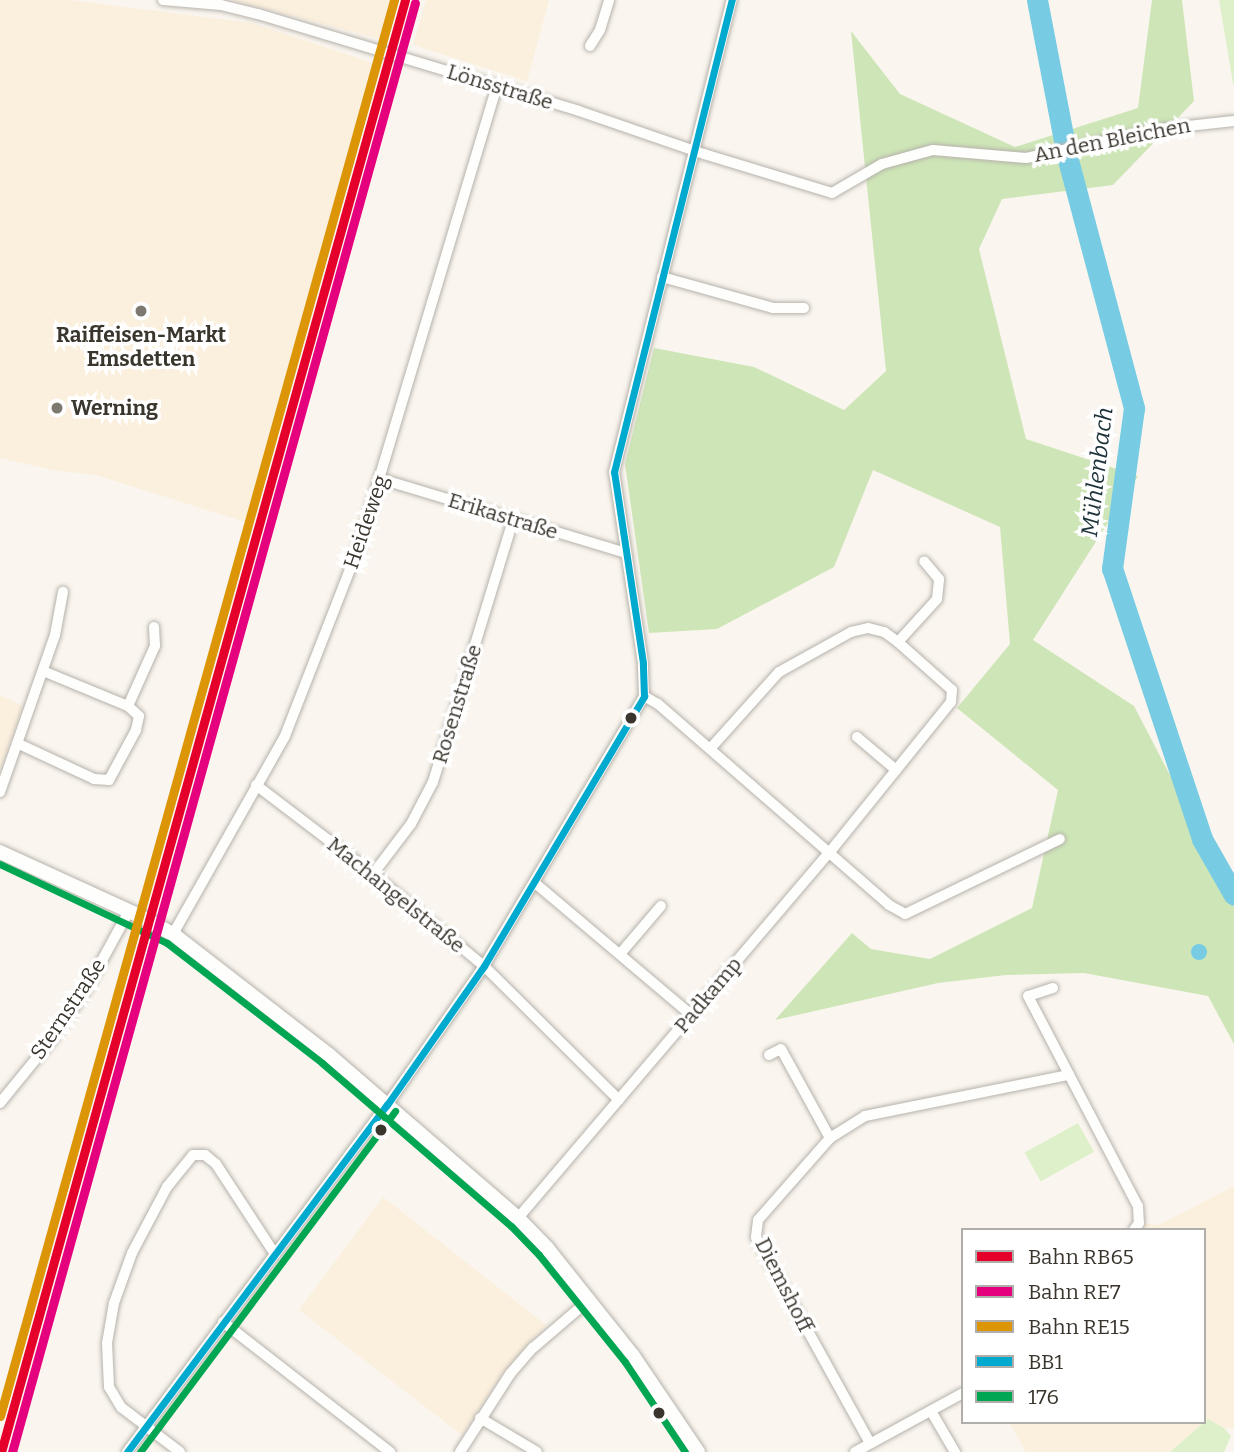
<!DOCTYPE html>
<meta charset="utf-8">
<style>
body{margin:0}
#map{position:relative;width:1234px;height:1452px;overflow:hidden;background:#faf6ef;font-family:Bitter,serif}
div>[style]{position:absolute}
.built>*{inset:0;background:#fbefdd}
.green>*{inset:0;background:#ddf0ca;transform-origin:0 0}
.forest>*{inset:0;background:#cee6b7}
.water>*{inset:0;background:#77cce4}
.round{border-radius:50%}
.river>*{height:21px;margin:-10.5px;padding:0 10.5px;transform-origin:10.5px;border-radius:10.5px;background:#77cce4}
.roads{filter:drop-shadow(0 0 2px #b6b2ab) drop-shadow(0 0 2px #b6b2ab)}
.minor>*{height:10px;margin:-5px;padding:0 5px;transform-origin:5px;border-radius:5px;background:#fefefd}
.tertiary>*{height:14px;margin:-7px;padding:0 7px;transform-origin:7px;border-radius:7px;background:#fefefd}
.bus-1>*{height:7px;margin:-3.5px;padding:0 3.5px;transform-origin:3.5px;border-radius:3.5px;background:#00a9ce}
.bus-2>*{height:7px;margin:-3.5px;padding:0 3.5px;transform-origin:3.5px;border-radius:3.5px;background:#00a651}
.rail-1>*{height:9px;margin:-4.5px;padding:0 4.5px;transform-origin:4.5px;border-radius:4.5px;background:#e4002b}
.rail-2>*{height:9px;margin:-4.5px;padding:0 4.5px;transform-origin:4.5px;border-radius:4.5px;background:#e5007d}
.rail-3>*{height:9px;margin:-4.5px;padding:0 4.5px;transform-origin:4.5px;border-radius:4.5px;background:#db9507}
.dots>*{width:19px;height:19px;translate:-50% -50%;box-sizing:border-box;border:4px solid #fff;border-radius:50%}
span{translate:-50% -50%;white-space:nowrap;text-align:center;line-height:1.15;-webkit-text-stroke:7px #fff;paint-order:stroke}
.street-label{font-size:21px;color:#3a352d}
.poi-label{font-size:21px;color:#3a352d;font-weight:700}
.left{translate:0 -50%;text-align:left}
.water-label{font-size:23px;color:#1e323a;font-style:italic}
.legend{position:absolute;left:961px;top:1228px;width:245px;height:196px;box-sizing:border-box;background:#fff;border:2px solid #b0aeab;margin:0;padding:9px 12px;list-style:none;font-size:21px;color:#3a352d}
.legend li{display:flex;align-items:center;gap:14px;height:35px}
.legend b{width:35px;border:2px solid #b0aeab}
</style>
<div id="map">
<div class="built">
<div style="clip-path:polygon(0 0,70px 0,252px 23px,376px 64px,248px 523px,96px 475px,53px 470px,0 458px)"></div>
<div style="clip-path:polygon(232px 0,395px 0,384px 40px)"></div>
<div style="clip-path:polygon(426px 0,549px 0,527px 81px,413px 45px)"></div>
<div style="clip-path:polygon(0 695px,23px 706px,0 770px)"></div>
<div style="clip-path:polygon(1234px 1186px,1234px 1428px,1224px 1428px,1208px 1419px,1170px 1452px,1026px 1452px,1009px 1422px,1204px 1422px,1204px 1230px,1134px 1230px,1139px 1223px,1159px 1225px)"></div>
<div style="clip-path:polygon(383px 1197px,546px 1325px,504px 1371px,462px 1435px,299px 1310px)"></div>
</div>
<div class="green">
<div style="clip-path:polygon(1219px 0,1234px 0,1234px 84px,1233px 83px)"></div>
<div style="left:1078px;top:1123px;width:33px;height:61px;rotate:61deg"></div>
<div style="clip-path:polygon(1208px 1419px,1224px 1428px,1231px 1436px,1224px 1452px,1170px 1452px)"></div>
</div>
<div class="forest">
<div style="clip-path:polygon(1152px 0,1182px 0,1194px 101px,1113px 185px,1002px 199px,979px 249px,1026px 439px,1138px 476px,1033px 640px,1134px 706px,1234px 898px,1234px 1044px,1208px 996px,1084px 973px,1006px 975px,938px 983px,775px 1020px,852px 933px,871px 949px,930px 959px,1032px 908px,1058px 790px,957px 708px,1010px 644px,1000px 527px,873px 470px,834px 567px,717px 629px,649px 633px,625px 464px,654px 348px,754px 367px,844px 410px,886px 371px,851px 31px,900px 94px,1015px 147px,1138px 108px)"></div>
</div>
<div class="water">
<div class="round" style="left:1191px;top:944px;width:16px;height:16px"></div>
</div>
<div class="river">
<div style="left:1037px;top:0;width:159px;rotate:79.1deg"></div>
<div style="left:1067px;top:156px;width:261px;rotate:75.1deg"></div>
<div style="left:1134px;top:408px;width:162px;rotate:97.8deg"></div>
<div style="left:1112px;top:568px;width:286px;rotate:71.6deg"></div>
<div style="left:1202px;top:839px;width:64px;rotate:60.3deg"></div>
</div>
<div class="roads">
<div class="minor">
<div style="left:163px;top:0;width:58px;rotate:4.9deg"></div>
<div style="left:221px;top:5px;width:38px;rotate:14deg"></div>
<div style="left:258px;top:14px;width:335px;rotate:16.8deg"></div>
<div style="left:579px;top:111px;width:132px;rotate:19deg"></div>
<div style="left:704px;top:154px;width:134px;rotate:16.9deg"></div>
<div style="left:832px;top:193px;width:58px;rotate:-30.1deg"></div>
<div style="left:882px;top:164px;width:53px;rotate:-15.4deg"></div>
<div style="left:933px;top:150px;width:93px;rotate:4.9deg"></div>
<div style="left:1026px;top:158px;width:138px;rotate:-12.1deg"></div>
<div style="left:1161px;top:129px;width:73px;rotate:-6.3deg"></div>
<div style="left:590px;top:46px;width:19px;rotate:-58deg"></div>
<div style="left:600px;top:30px;width:31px;rotate:-73deg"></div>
<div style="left:662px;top:277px;width:115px;rotate:15.6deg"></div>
<div style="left:773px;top:308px;width:31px"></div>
<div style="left:381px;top:479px;width:256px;rotate:16.8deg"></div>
<div style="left:898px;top:642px;width:58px;rotate:-47.8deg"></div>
<div style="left:937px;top:599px;width:20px;rotate:-84deg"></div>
<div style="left:939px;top:579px;width:23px;rotate:-130deg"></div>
<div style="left:43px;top:671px;width:92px;rotate:22.4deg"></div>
<div style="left:644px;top:696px;width:16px;rotate:30deg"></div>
<div style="left:658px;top:704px;width:306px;rotate:41deg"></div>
<div style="left:889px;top:905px;width:18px;rotate:29deg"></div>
<div style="left:905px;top:914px;width:172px;rotate:-25.8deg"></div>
<div style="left:857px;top:737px;width:51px;rotate:40.2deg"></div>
<div style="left:19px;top:744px;width:83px;rotate:25deg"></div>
<div style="left:94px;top:779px;width:15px;rotate:4deg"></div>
<div style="left:109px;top:780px;width:57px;rotate:-61.6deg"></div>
<div style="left:136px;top:730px;width:14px;rotate:-78deg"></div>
<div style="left:139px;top:716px;width:15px;rotate:-138deg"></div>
<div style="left:128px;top:706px;width:66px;rotate:-65.8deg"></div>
<div style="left:155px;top:646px;width:19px;rotate:-93deg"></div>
<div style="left:256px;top:785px;width:147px;rotate:37.3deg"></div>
<div style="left:373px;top:874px;width:144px;rotate:39.7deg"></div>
<div style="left:484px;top:966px;width:190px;rotate:44.8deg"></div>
<div style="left:0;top:792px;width:166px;rotate:-70.7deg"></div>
<div style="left:55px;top:635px;width:44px;rotate:-79.5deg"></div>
<div style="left:373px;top:874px;width:63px;rotate:-52.8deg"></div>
<div style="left:411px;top:824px;width:47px;rotate:-62.4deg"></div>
<div style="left:433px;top:782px;width:274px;rotate:-73deg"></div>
<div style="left:535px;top:883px;width:204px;rotate:40.2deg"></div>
<div style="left:173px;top:934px;width:227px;rotate:-60.5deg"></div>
<div style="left:285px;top:736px;width:201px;rotate:-68.7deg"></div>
<div style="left:358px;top:549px;width:483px;rotate:-73.3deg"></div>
<div style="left:620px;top:954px;width:63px;rotate:-49.5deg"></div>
<div style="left:1053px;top:988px;width:26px;rotate:162deg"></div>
<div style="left:1028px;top:996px;width:237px;rotate:62.4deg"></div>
<div style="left:1138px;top:1206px;width:17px;rotate:87deg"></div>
<div style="left:1139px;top:1223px;width:9px;rotate:126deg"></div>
<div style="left:769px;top:1055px;width:13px;rotate:-27deg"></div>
<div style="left:781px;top:1049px;width:102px;rotate:61.2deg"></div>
<div style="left:0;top:1103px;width:84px;rotate:-50.8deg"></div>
<div style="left:53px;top:1038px;width:60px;rotate:-55.8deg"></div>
<div style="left:87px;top:988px;width:88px;rotate:-61.4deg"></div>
<div style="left:518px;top:1218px;width:480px;rotate:-49.6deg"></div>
<div style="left:829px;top:853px;width:194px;rotate:-51.1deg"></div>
<div style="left:951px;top:702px;width:12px;rotate:-85deg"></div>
<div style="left:952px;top:690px;width:72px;rotate:-138.4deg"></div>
<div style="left:898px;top:642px;width:17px;rotate:-144deg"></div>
<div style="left:884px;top:632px;width:16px;rotate:-166deg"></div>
<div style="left:868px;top:628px;width:17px;rotate:167deg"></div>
<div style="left:851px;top:632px;width:82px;rotate:150.9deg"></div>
<div style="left:779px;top:672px;width:103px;rotate:131.9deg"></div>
<div style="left:223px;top:1322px;width:212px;rotate:37.9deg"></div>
<div style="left:931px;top:1411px;width:48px;rotate:59.7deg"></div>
<div style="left:480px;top:1418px;width:66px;rotate:30.8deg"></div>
<div style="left:870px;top:1443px;width:235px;rotate:-119deg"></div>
<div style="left:756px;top:1237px;width:17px;rotate:-83deg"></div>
<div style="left:758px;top:1220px;width:109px;rotate:-48.7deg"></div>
<div style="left:830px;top:1138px;width:41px;rotate:-32.2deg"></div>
<div style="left:865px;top:1116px;width:208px;rotate:-11.4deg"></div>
<div style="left:127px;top:1452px;width:434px;rotate:-53.2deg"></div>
<div style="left:387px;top:1105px;width:169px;rotate:-55.1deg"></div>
<div style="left:484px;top:966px;width:314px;rotate:-59.3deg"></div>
<div style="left:644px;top:696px;width:33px;rotate:-92deg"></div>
<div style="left:643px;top:663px;width:193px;rotate:-98.6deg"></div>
<div style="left:614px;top:472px;width:487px;rotate:-76deg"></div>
<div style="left:180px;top:1452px;width:74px;rotate:-142.7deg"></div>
<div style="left:121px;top:1407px;width:23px;rotate:-121deg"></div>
<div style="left:109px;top:1387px;width:44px;rotate:-92.6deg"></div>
<div style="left:107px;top:1343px;width:41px;rotate:-80.1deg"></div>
<div style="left:114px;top:1303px;width:53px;rotate:-70.2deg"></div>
<div style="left:132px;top:1253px;width:75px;rotate:-62.1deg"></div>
<div style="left:167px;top:1187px;width:41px;rotate:-50.9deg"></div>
<div style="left:193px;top:1155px;width:12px"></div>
<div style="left:205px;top:1155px;width:14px;rotate:39deg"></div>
<div style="left:216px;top:1164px;width:108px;rotate:56.8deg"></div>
<div style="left:460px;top:1452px;width:93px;rotate:-57.3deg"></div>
<div style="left:510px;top:1374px;width:35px;rotate:-49deg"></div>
<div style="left:533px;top:1348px;width:75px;rotate:-40.7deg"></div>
<div style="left:855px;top:1452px;width:123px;rotate:-28.6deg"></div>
</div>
<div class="tertiary">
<div style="left:0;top:852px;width:154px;rotate:24.6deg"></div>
<div style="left:140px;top:916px;width:38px;rotate:29deg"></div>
<div style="left:173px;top:934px;width:197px;rotate:37.8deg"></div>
<div style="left:329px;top:1055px;width:250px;rotate:40.8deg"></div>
<div style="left:518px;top:1218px;width:42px;rotate:46deg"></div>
<div style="left:547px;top:1248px;width:138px;rotate:51.5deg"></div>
<div style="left:633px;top:1356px;width:116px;rotate:55.9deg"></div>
</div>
</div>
<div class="bus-1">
<div style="left:127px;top:1452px;width:434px;rotate:-53.2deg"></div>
<div style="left:387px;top:1105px;width:169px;rotate:-55.1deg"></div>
<div style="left:484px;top:966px;width:314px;rotate:-59.3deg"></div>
<div style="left:644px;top:696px;width:33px;rotate:-92deg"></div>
<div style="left:643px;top:663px;width:193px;rotate:-98.6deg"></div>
<div style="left:614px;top:472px;width:487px;rotate:-76deg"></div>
</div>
<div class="bus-2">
<div style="left:0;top:864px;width:185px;rotate:25.3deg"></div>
<div style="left:167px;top:943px;width:196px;rotate:37.7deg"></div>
<div style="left:322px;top:1063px;width:250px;rotate:40.8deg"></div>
<div style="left:511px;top:1226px;width:40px;rotate:46deg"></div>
<div style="left:539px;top:1255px;width:137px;rotate:51.2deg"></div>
<div style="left:625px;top:1362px;width:108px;rotate:56.3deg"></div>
<div style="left:140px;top:1452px;width:426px;rotate:-53.2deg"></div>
</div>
<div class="rail-1">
<div style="left:1px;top:1452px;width:1507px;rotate:-74.45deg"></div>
</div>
<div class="rail-2">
<div style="left:12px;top:1452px;width:1504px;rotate:-74.46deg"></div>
</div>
<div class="rail-3">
<div style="left:0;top:1416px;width:1470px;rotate:-74.45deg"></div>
</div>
<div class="dots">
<div style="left:141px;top:311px;background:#7d7971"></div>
<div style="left:57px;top:408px;background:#7d7971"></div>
<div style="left:631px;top:718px;background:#3a352d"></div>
<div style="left:381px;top:1130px;background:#3a352d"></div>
<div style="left:659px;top:1413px;background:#3a352d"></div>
</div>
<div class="street-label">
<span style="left:500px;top:87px;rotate:17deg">Lönsstraße</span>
<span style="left:1112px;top:140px;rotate:-11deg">An den Bleichen</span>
<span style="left:503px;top:516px;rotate:17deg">Erikastraße</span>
<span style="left:366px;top:522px;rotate:-71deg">Heideweg</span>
<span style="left:457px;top:704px;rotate:-73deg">Rosenstraße</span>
<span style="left:396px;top:895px;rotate:39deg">Machangelstraße</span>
<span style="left:708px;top:995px;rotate:-50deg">Padkamp</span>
<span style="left:68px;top:1009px;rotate:-56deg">Sternstraße</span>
<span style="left:784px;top:1285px;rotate:63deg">Diemshoff</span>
</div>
<div class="poi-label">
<span style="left:141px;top:347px">Raiffeisen-Markt<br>Emsdetten</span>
<span class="left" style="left:71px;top:408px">Werning</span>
</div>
<div class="water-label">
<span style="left:1097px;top:472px;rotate:-83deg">Mühlenbach</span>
</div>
<ul class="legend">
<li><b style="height:9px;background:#e4002b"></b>Bahn RB65</li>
<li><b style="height:9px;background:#e5007d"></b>Bahn RE7</li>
<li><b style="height:9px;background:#db9507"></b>Bahn RE15</li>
<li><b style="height:9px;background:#00a9ce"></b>BB1</li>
<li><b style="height:9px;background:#00a651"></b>176</li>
</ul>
</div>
